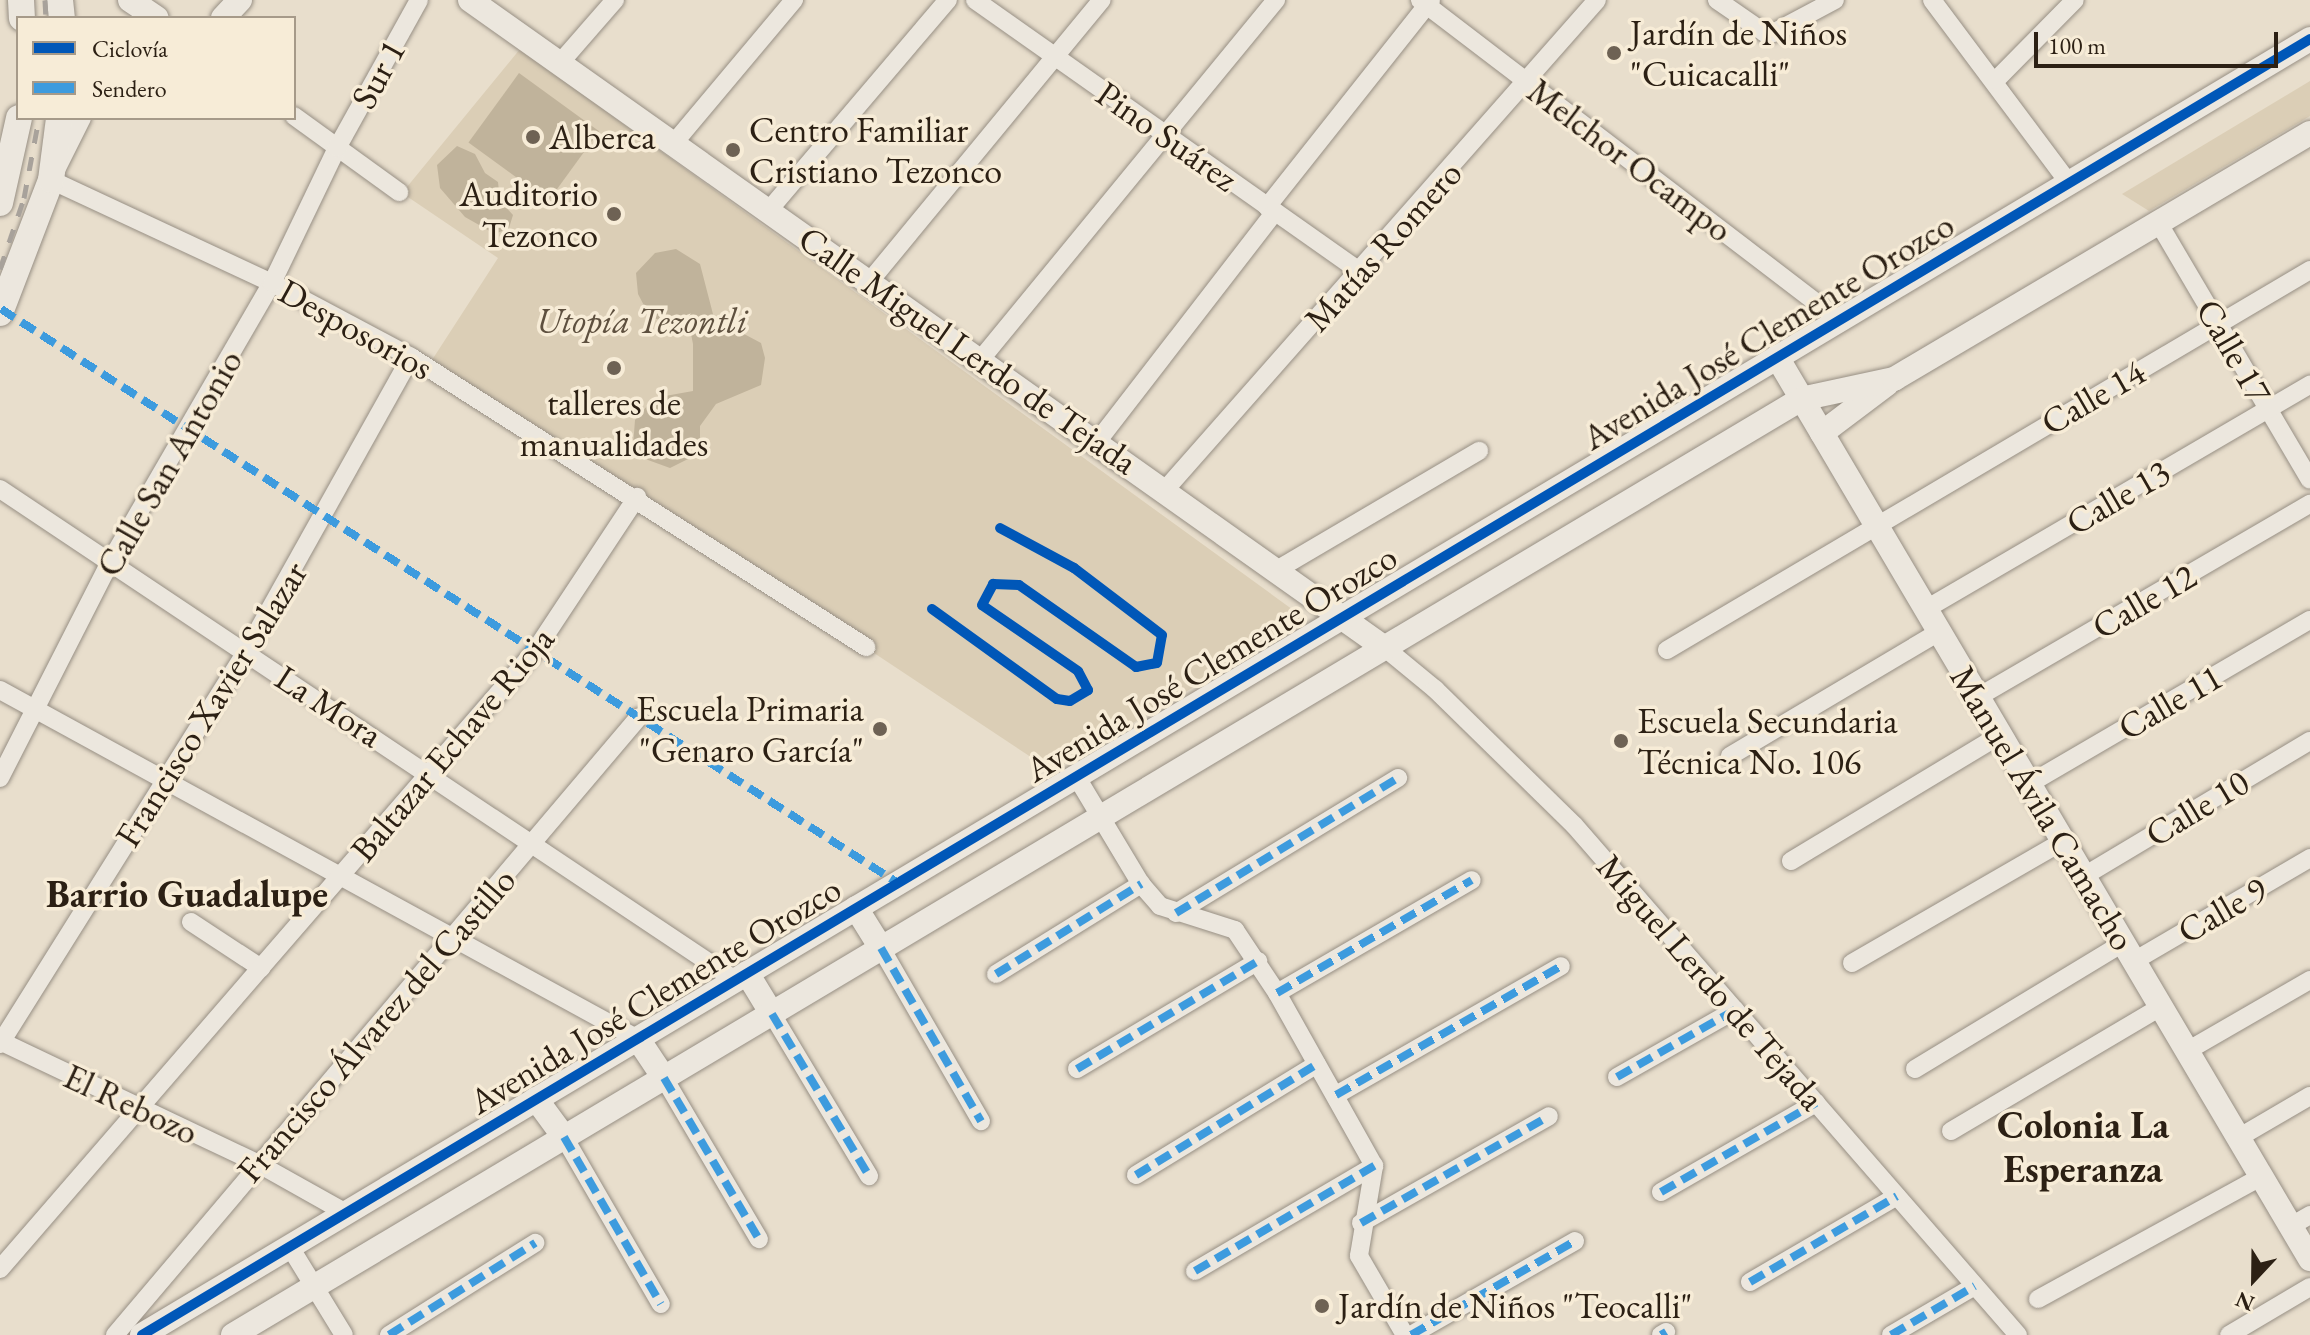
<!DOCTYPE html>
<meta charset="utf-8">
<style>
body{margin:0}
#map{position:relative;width:2310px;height:1335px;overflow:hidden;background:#e8decc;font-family:"EB Garamond",serif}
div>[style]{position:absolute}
.green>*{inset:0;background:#dbceb6}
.water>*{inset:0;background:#c0b39b;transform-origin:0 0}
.roads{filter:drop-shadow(0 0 2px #978f84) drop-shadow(0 0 2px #978f84)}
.minor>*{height:18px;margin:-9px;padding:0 9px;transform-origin:9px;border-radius:9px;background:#ece7de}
.tertiary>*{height:24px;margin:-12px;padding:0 12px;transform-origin:12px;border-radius:12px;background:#ece7de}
.secondary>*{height:26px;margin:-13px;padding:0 13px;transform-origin:13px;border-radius:13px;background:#ece7de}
.rail>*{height:5px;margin-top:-2.5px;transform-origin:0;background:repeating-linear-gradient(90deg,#a8a29b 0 14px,transparent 0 28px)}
.quiet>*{height:8px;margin-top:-4px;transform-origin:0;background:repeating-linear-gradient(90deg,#3d9bde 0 16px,transparent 0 24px)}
.cycleway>*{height:10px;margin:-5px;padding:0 5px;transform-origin:5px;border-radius:5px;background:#0057b8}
.dots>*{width:22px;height:22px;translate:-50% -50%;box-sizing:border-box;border:4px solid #f7ecd7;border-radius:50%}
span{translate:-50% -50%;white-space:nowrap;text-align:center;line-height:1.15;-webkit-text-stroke:7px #f7ecd7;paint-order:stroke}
.poi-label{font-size:36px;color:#2c2014}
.left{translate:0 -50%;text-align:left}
.right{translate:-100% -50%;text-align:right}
.street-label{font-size:36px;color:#2c2014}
.park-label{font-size:36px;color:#5e503f;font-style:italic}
.neighbourhood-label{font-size:38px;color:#2c2014;font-weight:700}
.legend{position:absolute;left:16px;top:16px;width:280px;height:104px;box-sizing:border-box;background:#f7ecd7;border:2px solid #a69a89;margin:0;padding:10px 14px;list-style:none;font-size:24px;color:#2c2014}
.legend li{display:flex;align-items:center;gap:16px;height:40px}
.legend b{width:40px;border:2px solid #a69a89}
.north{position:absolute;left:2214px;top:1239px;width:80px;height:80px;-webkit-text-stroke:6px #f7ecd7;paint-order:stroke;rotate:202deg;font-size:22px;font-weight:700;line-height:32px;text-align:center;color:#2c2014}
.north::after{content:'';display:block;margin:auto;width:28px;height:36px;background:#2c2014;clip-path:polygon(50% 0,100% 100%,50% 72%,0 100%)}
.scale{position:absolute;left:2034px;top:32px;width:244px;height:36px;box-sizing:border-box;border:4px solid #2c2014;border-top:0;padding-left:10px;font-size:24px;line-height:28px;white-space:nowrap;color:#2c2014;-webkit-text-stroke:6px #f7ecd7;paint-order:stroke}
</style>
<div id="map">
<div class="green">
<div style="clip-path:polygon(520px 49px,1307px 620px,1052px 771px,432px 360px,498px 258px,402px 193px)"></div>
<div style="clip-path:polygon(2310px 81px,2310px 116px,2149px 211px,2122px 194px)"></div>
</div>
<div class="water">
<div style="left:519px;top:73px;width:99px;height:86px;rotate:36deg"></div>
<div style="clip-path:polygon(457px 146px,475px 154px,485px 173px,498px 182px,500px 201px,513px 215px,509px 228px,495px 234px,465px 217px,440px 188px,437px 165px)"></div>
<div style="clip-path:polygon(676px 249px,700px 264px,714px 318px,761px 343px,765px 358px,761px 385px,716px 404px,700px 426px,700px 440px,690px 458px,670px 468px,648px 460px,633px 446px,635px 420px,654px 398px,693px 391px,693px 344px,691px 334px,680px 326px,650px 317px,638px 294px,636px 273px,655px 253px)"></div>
</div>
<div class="roads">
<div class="minor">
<div style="left:975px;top:0;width:471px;rotate:35.2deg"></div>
<div style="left:1420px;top:0;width:527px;rotate:37.37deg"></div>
<div style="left:1717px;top:0;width:58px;rotate:34.5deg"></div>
<div style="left:1765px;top:33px;width:8px"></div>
<div style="left:1773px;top:33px;width:70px;rotate:-28deg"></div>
<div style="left:1932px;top:0;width:229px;rotate:53.2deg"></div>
<div style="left:560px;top:63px;width:84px;rotate:-48.9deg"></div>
<div style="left:1996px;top:80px;width:112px;rotate:-45.4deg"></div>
<div style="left:294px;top:116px;width:130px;rotate:35.9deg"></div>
<div style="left:82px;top:118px;width:69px;rotate:116.6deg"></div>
<div style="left:51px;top:180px;width:244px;rotate:25deg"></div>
<div style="left:272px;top:283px;width:157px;rotate:28deg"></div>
<div style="left:411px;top:357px;width:540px;rotate:32.51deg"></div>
<div style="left:674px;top:143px;width:187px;rotate:-50deg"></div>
<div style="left:1267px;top:207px;width:264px;rotate:-51.6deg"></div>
<div style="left:769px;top:210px;width:276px;rotate:-49.6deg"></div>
<div style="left:2158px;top:222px;width:299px;rotate:59.5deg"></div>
<div style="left:870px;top:281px;width:364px;rotate:-50.5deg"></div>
<div style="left:981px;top:359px;width:465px;rotate:-50.6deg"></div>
<div style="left:1097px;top:442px;width:291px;rotate:-52.3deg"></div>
<div style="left:0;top:489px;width:884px;rotate:33.74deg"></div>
<div style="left:1165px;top:490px;width:653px;rotate:-48.6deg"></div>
<div style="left:1275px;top:571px;width:237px;rotate:-30.5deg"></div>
<div style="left:1926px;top:609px;width:445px;rotate:-30.3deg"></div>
<div style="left:1385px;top:648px;width:65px;rotate:39.4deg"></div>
<div style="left:1435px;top:689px;width:194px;rotate:44.4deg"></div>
<div style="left:1574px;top:825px;width:676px;rotate:48.96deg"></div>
<div style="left:1667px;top:650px;width:747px;rotate:-30.58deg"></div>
<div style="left:0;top:690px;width:727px;rotate:28.68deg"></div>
<div style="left:1978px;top:697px;width:384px;rotate:-30.2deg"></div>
<div style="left:1730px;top:756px;width:243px;rotate:-30.7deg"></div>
<div style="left:1076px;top:776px;width:126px;rotate:59deg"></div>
<div style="left:1141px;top:884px;width:29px;rotate:49deg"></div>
<div style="left:1160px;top:906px;width:79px;rotate:17.7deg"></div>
<div style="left:1235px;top:930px;width:76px;rotate:56.3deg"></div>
<div style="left:1277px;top:993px;width:198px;rotate:60.7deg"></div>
<div style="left:1374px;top:1166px;width:91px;rotate:99.5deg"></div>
<div style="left:1359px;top:1256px;width:91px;rotate:59.8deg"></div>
<div style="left:0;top:778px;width:242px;rotate:-63deg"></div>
<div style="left:110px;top:562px;width:323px;rotate:-59.9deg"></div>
<div style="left:272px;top:283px;width:150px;rotate:-64.3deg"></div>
<div style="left:337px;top:148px;width:169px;rotate:-61deg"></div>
<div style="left:2029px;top:784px;width:325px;rotate:-30.3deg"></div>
<div style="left:1791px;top:861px;width:244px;rotate:-31.1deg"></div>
<div style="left:2084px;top:876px;width:263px;rotate:-30.9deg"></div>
<div style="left:1176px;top:913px;width:260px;rotate:-31.3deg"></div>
<div style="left:191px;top:922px;width:84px;rotate:33.3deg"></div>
<div style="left:881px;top:948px;width:200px;rotate:60deg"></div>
<div style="left:2134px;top:961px;width:204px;rotate:-30.3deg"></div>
<div style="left:1852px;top:963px;width:244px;rotate:-30deg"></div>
<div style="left:996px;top:974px;width:171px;rotate:-31.8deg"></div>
<div style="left:1277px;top:993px;width:225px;rotate:-30.1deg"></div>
<div style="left:772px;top:1014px;width:189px;rotate:59.1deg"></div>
<div style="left:0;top:1041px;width:284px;rotate:25.4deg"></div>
<div style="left:257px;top:1163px;width:102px;rotate:29.3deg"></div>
<div style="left:0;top:1044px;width:463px;rotate:-57.9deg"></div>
<div style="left:246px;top:652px;width:338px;rotate:-60.8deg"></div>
<div style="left:2187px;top:1051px;width:142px;rotate:-30deg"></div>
<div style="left:1077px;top:1069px;width:211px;rotate:-30.8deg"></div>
<div style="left:1915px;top:1069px;width:243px;rotate:-31.2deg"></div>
<div style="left:1617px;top:1077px;width:136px;rotate:-29.6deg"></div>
<div style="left:664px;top:1078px;width:187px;rotate:59.5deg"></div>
<div style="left:1336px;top:1095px;width:259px;rotate:-29.8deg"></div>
<div style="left:1951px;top:1131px;width:244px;rotate:-30.6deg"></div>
<div style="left:564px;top:1137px;width:193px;rotate:59.9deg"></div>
<div style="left:2238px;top:1138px;width:83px;rotate:-30.3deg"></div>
<div style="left:1136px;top:1175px;width:212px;rotate:-31.5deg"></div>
<div style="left:1661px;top:1192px;width:179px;rotate:-29.9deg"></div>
<div style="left:1361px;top:1223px;width:216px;rotate:-29.6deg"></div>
<div style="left:2291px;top:1226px;width:22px;rotate:-30deg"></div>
<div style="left:290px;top:1247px;width:103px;rotate:58.5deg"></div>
<div style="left:0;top:1269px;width:817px;rotate:-49.12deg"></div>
<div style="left:535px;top:651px;width:185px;rotate:-56.5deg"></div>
<div style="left:1195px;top:1271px;width:208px;rotate:-30.4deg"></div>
<div style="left:1750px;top:1282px;width:170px;rotate:-30.3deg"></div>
<div style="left:2038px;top:1299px;width:254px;rotate:-28.7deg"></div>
<div style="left:115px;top:1335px;width:810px;rotate:-49.71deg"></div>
<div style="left:389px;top:1335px;width:173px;rotate:-32.2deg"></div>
<div style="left:1411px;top:1335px;width:189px;rotate:-29.8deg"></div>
<div style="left:1661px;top:1335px;width:6px;rotate:-31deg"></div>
<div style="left:1891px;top:1335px;width:97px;rotate:-30.3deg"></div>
<div style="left:2229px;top:1335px;width:94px;rotate:-30.7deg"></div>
</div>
<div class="tertiary">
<div style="left:130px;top:0;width:32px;rotate:34deg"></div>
<div style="left:470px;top:0;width:1121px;rotate:35.31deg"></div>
<div style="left:223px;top:18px;width:25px;rotate:-47deg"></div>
<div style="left:1777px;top:357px;width:1048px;rotate:59.42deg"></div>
<div style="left:1822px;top:433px;width:81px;rotate:-37deg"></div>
<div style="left:856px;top:908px;width:47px;rotate:58deg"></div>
<div style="left:747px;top:973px;width:48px;rotate:58.6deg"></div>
<div style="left:638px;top:1039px;width:47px;rotate:56.3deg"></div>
<div style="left:536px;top:1099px;width:47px;rotate:53.6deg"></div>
<div style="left:142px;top:1335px;width:2526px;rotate:-30.87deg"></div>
<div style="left:233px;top:1335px;width:1826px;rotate:-30.83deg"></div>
<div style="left:1801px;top:399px;width:95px;rotate:-12.1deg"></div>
<div style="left:1894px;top:379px;width:483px;rotate:-30.6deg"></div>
</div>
<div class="secondary">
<div style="left:21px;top:0;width:18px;rotate:87deg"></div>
<div style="left:60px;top:0;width:18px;rotate:84deg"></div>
<div style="left:0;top:203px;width:87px;rotate:-77.4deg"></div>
<div style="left:0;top:313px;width:142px;rotate:-69deg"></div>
<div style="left:51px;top:180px;width:63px;rotate:-82.6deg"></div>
</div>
</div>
<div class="rail">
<div style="left:45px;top:0;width:18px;rotate:87deg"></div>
<div style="left:0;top:269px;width:75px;rotate:-71.3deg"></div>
<div style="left:24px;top:198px;width:81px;rotate:-79.4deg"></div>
</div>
<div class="quiet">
<div style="left:1px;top:309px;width:1065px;rotate:32.62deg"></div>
<div style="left:1176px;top:913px;width:260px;rotate:-31.3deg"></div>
<div style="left:881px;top:948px;width:200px;rotate:60deg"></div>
<div style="left:996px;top:974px;width:171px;rotate:-31.8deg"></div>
<div style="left:1277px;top:993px;width:225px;rotate:-30.1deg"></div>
<div style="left:772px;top:1014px;width:189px;rotate:59.1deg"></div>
<div style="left:1077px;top:1069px;width:211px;rotate:-30.8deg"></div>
<div style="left:1617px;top:1077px;width:136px;rotate:-29.6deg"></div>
<div style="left:664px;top:1078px;width:187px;rotate:59.5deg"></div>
<div style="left:1336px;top:1095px;width:259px;rotate:-29.8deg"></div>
<div style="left:564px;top:1137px;width:193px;rotate:59.9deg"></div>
<div style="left:1136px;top:1175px;width:212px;rotate:-31.5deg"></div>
<div style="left:1661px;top:1192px;width:179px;rotate:-29.9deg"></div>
<div style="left:1361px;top:1223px;width:216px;rotate:-29.6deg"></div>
<div style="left:1195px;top:1271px;width:208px;rotate:-30.4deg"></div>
<div style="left:1750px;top:1282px;width:170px;rotate:-30.3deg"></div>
<div style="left:389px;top:1335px;width:173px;rotate:-32.2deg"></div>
<div style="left:1411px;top:1335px;width:189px;rotate:-29.8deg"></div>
<div style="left:1661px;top:1335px;width:6px;rotate:-31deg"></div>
<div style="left:1891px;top:1335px;width:97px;rotate:-30.3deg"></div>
</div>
<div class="cycleway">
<div style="left:932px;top:609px;width:154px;rotate:35.8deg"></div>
<div style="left:1057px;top:699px;width:13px;rotate:9deg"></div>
<div style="left:1070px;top:701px;width:21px;rotate:-31deg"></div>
<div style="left:1088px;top:690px;width:21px;rotate:-118deg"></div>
<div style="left:1078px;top:671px;width:116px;rotate:-145.5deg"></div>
<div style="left:982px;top:605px;width:24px;rotate:-62deg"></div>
<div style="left:993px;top:584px;width:26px;rotate:2deg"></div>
<div style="left:1019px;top:585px;width:143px;rotate:35deg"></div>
<div style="left:1136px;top:667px;width:21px;rotate:-11deg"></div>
<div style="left:1157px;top:663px;width:28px;rotate:-80deg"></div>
<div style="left:1162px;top:635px;width:111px;rotate:-142.7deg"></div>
<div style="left:1074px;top:568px;width:84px;rotate:-151.6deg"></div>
<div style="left:142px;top:1335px;width:2526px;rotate:-30.87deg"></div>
</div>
<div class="dots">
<div style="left:1614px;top:53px;background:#6e6254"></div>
<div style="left:533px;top:137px;background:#6e6254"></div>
<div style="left:733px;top:150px;background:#6e6254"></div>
<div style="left:614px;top:214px;background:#6e6254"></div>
<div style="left:614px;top:368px;background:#6e6254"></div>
<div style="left:880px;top:729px;background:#6e6254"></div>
<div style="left:1621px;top:741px;background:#6e6254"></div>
<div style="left:1322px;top:1306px;background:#6e6254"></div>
</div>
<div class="poi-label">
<span class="left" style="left:1630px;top:53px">Jardín de Niños<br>"Cuicacalli"</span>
<span class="left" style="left:749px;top:150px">Centro Familiar<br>Cristiano Tezonco</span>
<span class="left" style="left:549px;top:137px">Alberca</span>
<span class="right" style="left:598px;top:214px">Auditorio<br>Tezonco</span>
<span style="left:614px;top:423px">talleres de<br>manualidades</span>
<span class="right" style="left:864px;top:729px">Escuela Primaria<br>"Genaro García"</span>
<span class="left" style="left:1637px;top:741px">Escuela Secundaria<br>Técnica No. 106</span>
<span class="left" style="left:1338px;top:1306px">Jardín de Niños "Teocalli"</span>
</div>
<div class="street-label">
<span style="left:378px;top:74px;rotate:-61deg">Sur 1</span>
<span style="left:1167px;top:136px;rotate:35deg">Pino Suárez</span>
<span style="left:1630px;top:160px;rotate:37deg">Melchor Ocampo</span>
<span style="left:1383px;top:246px;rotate:-48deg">Matías Romero</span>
<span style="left:356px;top:329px;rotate:29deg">Desposorios</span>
<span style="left:1768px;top:331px;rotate:-31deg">Avenida José Clemente Orozco</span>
<span style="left:968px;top:350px;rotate:35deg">Calle Miguel Lerdo de Tejada</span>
<span style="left:2234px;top:351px;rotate:60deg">Calle 17</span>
<span style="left:2093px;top:397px;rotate:-30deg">Calle 14</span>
<span style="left:169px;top:463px;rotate:-60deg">Calle San Antonio</span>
<span style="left:2118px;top:497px;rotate:-30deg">Calle 13</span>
<span style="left:2144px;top:601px;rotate:-30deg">Calle 12</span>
<span style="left:1211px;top:663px;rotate:-31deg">Avenida José Clemente Orozco</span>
<span style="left:2170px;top:702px;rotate:-30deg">Calle 11</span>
<span style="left:211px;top:704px;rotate:-58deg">Francisco Xavier Salazar</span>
<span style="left:329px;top:706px;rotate:33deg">La Mora</span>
<span style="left:452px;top:744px;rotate:-50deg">Baltazar Echave Rioja</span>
<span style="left:2043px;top:808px;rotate:59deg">Manuel Ávila Camacho</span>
<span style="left:2197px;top:808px;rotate:-31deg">Calle 10</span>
<span style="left:2222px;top:910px;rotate:-30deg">Calle 9</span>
<span style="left:1711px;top:982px;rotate:49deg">Miguel Lerdo de Tejada</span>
<span style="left:655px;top:995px;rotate:-31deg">Avenida José Clemente Orozco</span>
<span style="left:376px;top:1025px;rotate:-49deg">Francisco Álvarez del Castillo</span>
<span style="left:131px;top:1104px;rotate:25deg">El Rebozo</span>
</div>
<div class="park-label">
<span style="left:642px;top:321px">Utopía Tezontli</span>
</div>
<div class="neighbourhood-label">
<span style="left:187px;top:894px">Barrio Guadalupe</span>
<span style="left:2083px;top:1147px">Colonia La<br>Esperanza</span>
</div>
<ul class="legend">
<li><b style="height:10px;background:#0057b8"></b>Ciclovía</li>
<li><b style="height:10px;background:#3d9bde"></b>Sendero</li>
</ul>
<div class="north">N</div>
<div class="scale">100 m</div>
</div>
